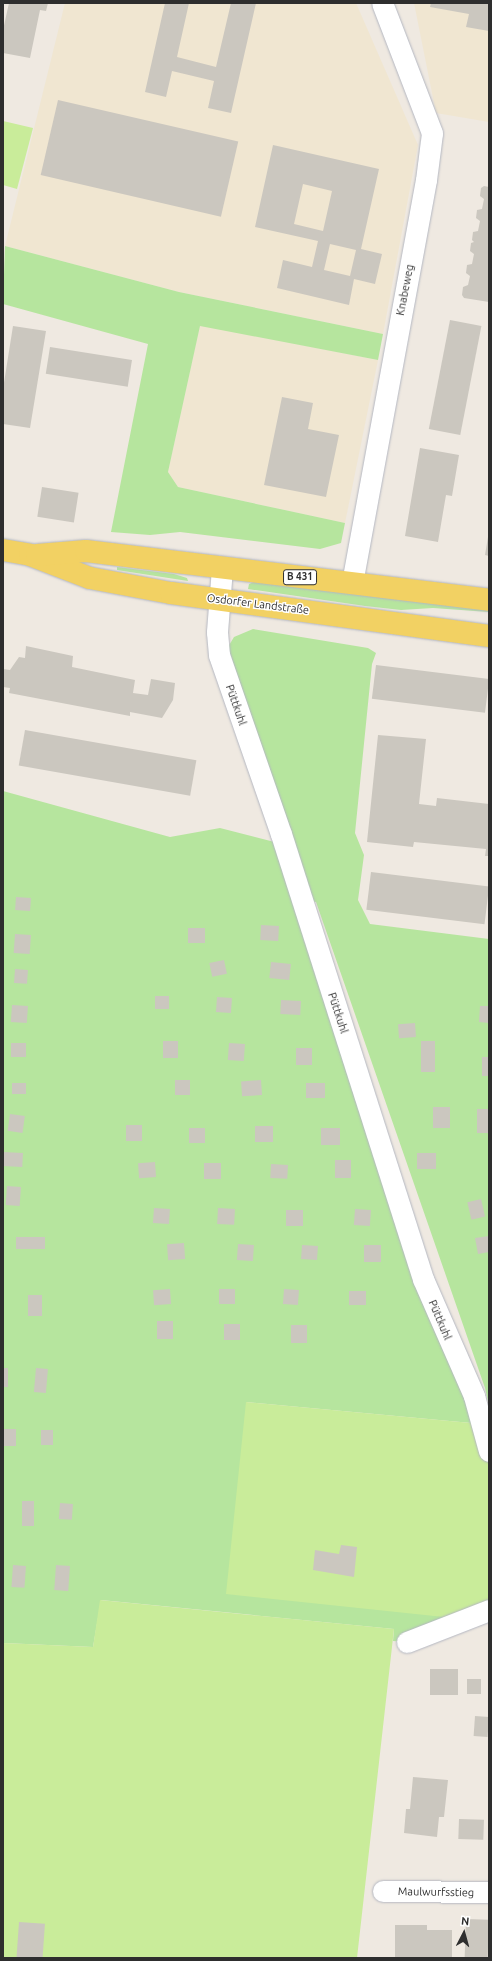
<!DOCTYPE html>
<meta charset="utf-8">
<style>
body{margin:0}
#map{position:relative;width:492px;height:1961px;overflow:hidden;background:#efe9e1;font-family:Ubuntu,sans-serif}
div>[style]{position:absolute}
.education>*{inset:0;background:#f0e6d1}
.green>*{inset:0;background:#b6e59e}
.pitch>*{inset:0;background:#c9ec9a}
.building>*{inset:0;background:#cbc7bf;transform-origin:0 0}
.roads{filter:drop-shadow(0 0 1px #b4b7c1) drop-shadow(0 0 1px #b4b7c1)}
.minor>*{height:21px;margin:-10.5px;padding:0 10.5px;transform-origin:10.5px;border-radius:10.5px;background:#fff}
.major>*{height:22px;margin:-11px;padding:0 11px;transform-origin:11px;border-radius:11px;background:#f2d163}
span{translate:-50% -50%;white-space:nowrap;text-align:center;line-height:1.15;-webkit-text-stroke:3px #fff;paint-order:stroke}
.shield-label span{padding:1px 3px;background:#fff;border:1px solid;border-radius:3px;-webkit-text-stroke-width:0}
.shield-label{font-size:10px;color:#2e2e2e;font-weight:700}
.street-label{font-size:11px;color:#2e2e2e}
.frame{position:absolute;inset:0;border:4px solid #2e2e2e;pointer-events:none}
.north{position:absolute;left:444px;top:1913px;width:40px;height:40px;-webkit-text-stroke:3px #fff;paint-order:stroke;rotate:6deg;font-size:11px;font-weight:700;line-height:16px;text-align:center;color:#2e2e2e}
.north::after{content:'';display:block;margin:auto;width:14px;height:18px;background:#2e2e2e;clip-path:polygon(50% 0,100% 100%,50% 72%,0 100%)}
</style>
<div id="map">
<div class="education">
<div style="clip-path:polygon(65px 3px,356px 3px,418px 145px,383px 334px,179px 292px,5px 246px)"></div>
<div style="clip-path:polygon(414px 3px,489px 3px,489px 122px,436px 113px)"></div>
<div style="clip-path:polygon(200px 325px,378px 360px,345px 523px,178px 487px,168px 472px)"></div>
</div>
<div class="green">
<div style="clip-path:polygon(5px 246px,179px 292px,383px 334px,378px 360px,200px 326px,168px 472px,178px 487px,345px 523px,341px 543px,320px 549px,180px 532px,150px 535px,111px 532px,148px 344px,3px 304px)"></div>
<div style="clip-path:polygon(117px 567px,174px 574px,187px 578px,188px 581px,117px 570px)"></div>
<div style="clip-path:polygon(254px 582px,489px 608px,489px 612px,433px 608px,401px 610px,365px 606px,248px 589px,249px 584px)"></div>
<div style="clip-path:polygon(253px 629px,368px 648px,376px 653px,372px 664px,355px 833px,364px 855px,358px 900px,370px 924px,489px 939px,489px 1406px,485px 1388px,316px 902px,300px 898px,482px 1424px,246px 1402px,444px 1617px,407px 1642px,393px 1641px,394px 1629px,101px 1600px,93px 1647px,3px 1643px,3px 791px,170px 837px,220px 828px,294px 847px,228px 647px,234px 637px)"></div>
</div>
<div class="pitch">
<div style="clip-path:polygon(3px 121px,33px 128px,17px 189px,3px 185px)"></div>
<div style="clip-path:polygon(246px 1402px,482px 1424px,489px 1451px,489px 1610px,444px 1617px,226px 1594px)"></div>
<div style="clip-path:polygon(100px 1600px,394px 1629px,357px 1958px,3px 1958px,3px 1643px,93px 1647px)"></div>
</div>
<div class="building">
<div style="clip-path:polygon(9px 3px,48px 3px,46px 11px,40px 10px,30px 58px,3px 53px,3px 30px)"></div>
<div style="clip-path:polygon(165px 3px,189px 3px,177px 57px,216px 67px,231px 3px,256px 3px,231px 113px,208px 108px,214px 81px,172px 71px,166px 97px,145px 92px)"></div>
<div style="clip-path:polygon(431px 3px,489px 3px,489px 31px,466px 27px,469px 14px,430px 7px)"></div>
<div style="left:58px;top:100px;width:185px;height:77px;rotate:13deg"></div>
<div style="clip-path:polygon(evenodd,273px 145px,379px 169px,361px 249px,382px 254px,375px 284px,354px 279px,349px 305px,277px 288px,283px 260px,312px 267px,318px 241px,255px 227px,273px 145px,303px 184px,332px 191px,323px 231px,294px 224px,303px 184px,273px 145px,330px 244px,356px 250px,350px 276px,324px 270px,330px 244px)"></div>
<div style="clip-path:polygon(484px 186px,489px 187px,489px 302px,464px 298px,462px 295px,463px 287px,468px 285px,470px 276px,466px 273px,467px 265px,472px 264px,474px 254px,470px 251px,471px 243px,474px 242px,472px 240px,473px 232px,478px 231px,480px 221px,476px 218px,477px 210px,482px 209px,484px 199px,480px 196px,481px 188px)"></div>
<div style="left:450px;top:320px;width:32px;height:111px;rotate:11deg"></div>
<div style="clip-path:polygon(13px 326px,46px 331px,30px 428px,3px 424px,3px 389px)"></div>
<div style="left:50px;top:347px;width:83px;height:27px;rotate:9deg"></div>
<div style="clip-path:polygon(282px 397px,313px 403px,308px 429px,339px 435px,326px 497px,264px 485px)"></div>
<div style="clip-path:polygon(420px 448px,459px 455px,452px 496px,446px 495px,438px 542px,405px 536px)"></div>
<div style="left:42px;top:487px;width:37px;height:30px;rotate:9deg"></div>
<div style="clip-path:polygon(488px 537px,489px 537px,489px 556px,485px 555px)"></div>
<div style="clip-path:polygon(26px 646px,73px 656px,72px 667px,135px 680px,133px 693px,148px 695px,151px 679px,175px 683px,173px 700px,162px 718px,130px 712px,130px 716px,9px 693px,10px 688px,3px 687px,3px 669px,10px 670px,19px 657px,25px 658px)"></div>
<div style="left:376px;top:665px;width:114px;height:34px;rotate:7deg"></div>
<div style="left:25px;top:730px;width:174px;height:36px;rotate:10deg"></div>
<div style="clip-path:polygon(378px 735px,426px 739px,419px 804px,436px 806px,437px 798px,489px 804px,489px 856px,485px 856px,486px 849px,414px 842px,413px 847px,367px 842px)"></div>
<div style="left:371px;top:872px;width:119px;height:38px;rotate:7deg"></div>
<div style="left:16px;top:897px;width:15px;height:13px;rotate:4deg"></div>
<div style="left:261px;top:925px;width:18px;height:15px;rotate:3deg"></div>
<div style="left:188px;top:928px;width:17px;height:15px"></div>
<div style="left:15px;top:934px;width:16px;height:19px;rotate:4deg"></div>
<div style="left:224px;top:960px;width:14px;height:15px;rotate:78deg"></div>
<div style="left:271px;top:962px;width:20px;height:16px;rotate:6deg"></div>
<div style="left:15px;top:969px;width:13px;height:14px;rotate:4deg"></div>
<div style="left:155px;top:996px;width:14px;height:13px"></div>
<div style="left:217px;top:997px;width:15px;height:15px;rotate:4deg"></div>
<div style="left:281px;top:1000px;width:20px;height:14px;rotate:3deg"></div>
<div style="left:12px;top:1005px;width:16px;height:17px;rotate:4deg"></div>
<div style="clip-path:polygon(480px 1006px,489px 1006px,489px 1023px,479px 1022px)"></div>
<div style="left:415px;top:1023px;width:14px;height:17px;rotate:86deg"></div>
<div style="left:163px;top:1041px;width:15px;height:17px"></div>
<div style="left:421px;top:1041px;width:14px;height:31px"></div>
<div style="left:11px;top:1043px;width:15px;height:14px"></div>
<div style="left:229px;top:1043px;width:16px;height:17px;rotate:4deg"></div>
<div style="left:296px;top:1048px;width:16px;height:17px"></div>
<div style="left:482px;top:1057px;width:7px;height:19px"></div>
<div style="left:175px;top:1080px;width:15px;height:15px"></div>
<div style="left:261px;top:1080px;width:15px;height:20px;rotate:86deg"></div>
<div style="left:12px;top:1083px;width:14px;height:11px"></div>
<div style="left:306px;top:1083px;width:19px;height:15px"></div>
<div style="left:433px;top:1107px;width:17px;height:21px"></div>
<div style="left:477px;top:1109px;width:12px;height:24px"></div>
<div style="left:10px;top:1114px;width:15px;height:17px;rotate:8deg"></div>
<div style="left:126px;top:1125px;width:16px;height:16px"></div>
<div style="left:255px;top:1126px;width:18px;height:16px"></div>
<div style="left:189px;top:1128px;width:16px;height:15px"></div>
<div style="left:321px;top:1128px;width:19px;height:17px"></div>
<div style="left:3px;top:1152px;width:20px;height:14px;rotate:3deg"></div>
<div style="left:436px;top:1153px;width:16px;height:19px;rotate:90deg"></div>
<div style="left:335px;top:1160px;width:16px;height:18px"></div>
<div style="left:155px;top:1162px;width:15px;height:17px;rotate:86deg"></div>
<div style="left:204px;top:1163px;width:17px;height:16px"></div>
<div style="left:271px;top:1164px;width:17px;height:14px;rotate:3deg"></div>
<div style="left:7px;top:1186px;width:14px;height:19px;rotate:4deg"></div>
<div style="left:481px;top:1199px;width:18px;height:14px;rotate:77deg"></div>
<div style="left:154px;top:1208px;width:16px;height:15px;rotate:4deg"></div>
<div style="left:218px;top:1208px;width:17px;height:16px;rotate:3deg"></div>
<div style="left:355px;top:1209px;width:16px;height:16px;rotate:4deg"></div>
<div style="left:286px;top:1210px;width:17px;height:16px"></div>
<div style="clip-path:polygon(489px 1236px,489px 1252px,478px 1254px,475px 1238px)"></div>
<div style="left:16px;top:1237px;width:29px;height:12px"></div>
<div style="left:184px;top:1243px;width:16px;height:17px;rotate:86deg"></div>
<div style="left:238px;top:1244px;width:16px;height:16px;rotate:4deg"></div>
<div style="left:302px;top:1245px;width:16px;height:14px;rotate:4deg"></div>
<div style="left:364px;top:1245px;width:17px;height:17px"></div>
<div style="left:170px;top:1289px;width:15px;height:17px;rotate:86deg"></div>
<div style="left:219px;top:1289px;width:16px;height:15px"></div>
<div style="left:284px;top:1289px;width:15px;height:15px;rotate:4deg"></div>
<div style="left:349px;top:1291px;width:17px;height:14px"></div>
<div style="left:28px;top:1295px;width:14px;height:21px"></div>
<div style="left:157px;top:1321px;width:16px;height:18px"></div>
<div style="left:224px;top:1324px;width:16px;height:16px"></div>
<div style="left:291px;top:1325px;width:16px;height:18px"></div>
<div style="left:3px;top:1368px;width:5px;height:19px"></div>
<div style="left:36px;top:1368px;width:12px;height:24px;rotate:5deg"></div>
<div style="left:4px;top:1429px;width:12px;height:17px"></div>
<div style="left:41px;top:1430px;width:12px;height:15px"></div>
<div style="left:22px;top:1501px;width:12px;height:25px"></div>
<div style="left:60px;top:1503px;width:13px;height:16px;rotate:4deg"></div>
<div style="clip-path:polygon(341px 1545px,357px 1547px,354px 1577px,313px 1570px,315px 1550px,339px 1554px)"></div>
<div style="left:13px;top:1565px;width:13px;height:22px;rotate:4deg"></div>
<div style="left:56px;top:1565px;width:14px;height:25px;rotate:4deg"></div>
<div style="left:430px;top:1669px;width:28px;height:26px"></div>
<div style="left:467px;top:1679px;width:14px;height:15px"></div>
<div style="left:475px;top:1716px;width:14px;height:20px;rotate:4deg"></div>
<div style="clip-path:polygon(413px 1777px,448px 1780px,444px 1817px,439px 1817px,437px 1837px,404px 1833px,406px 1809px,410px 1809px)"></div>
<div style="left:459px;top:1819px;width:25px;height:20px;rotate:2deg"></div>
<div style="left:466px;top:1919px;width:23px;height:39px;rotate:2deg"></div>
<div style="left:19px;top:1922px;width:26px;height:36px;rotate:4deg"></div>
<div style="clip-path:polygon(395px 1925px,427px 1925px,427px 1930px,452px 1930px,452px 1958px,395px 1958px)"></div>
</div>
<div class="roads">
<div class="minor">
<div style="left:222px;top:568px;width:64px;rotate:94.5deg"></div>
<div style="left:217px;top:632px;width:23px;rotate:85deg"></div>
<div style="left:219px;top:655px;width:189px;rotate:70.9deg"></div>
<div style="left:281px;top:834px;width:467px;rotate:72.3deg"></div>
<div style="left:423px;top:1279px;width:128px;rotate:66.4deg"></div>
<div style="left:474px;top:1396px;width:57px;rotate:74.7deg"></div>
<div style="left:352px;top:583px;width:410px;rotate:-79.6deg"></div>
<div style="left:426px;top:180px;width:47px;rotate:-82.7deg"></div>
<div style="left:432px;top:133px;width:139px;rotate:-111deg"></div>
<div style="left:407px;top:1642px;width:88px;rotate:-21.3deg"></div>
<div style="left:383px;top:1891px;width:106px;rotate:0.5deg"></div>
</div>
<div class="major">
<div style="left:3px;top:550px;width:27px;rotate:10deg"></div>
<div style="left:30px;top:555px;width:64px;rotate:21deg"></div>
<div style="left:90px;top:578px;width:82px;rotate:10.5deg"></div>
<div style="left:171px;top:593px;width:321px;rotate:7.7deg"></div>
<div style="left:37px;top:555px;width:49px;rotate:-4.7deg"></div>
<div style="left:86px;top:551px;width:406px;rotate:6.9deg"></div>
</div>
</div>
<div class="shield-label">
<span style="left:300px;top:577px">B 431</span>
</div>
<div class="street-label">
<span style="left:405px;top:290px;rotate:-79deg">Knabeweg</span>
<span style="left:258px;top:604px;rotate:7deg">Osdorfer Landstraße</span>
<span style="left:236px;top:705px;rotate:71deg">Püttkuhl</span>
<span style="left:338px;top:1013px;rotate:72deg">Püttkuhl</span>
<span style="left:440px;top:1320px;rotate:67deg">Püttkuhl</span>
<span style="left:436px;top:1892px;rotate:1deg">Maulwurfsstieg</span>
</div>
<div class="frame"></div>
<div class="north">N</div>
</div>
